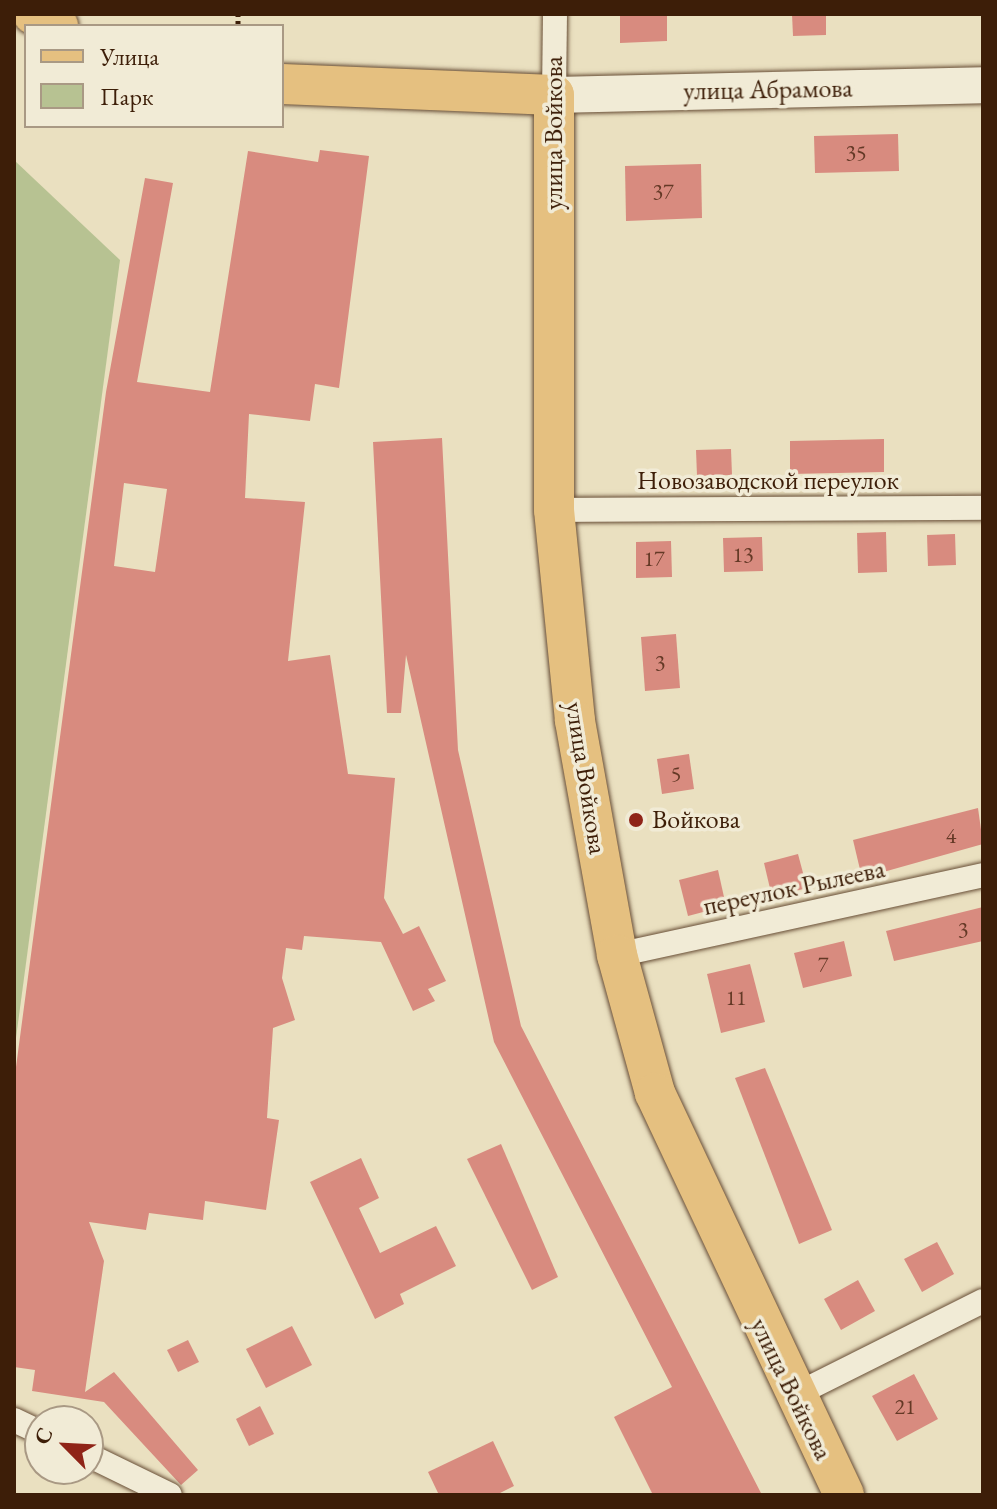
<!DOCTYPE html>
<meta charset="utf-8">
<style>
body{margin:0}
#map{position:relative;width:997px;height:1509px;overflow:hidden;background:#eae0c0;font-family:"EB Garamond",serif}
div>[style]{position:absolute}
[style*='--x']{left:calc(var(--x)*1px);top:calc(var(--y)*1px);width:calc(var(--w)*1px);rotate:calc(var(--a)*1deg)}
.green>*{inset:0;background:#b7c292}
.building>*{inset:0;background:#d88b7f}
.path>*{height:5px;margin-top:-2.5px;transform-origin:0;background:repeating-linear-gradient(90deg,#3d1e08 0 6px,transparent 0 10px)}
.roads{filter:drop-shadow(0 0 2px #684e36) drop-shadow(0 0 2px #684e36)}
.street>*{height:24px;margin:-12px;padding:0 12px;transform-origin:12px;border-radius:12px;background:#f1ebd6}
.secondary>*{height:36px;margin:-18px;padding:0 18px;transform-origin:18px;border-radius:18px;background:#f1ebd6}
.primary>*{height:40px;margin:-20px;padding:0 20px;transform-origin:20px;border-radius:20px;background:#e5c080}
.dots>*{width:22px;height:22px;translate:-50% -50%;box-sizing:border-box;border:4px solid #f1ebd6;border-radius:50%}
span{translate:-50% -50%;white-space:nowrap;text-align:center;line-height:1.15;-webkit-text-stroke:7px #f1ebd6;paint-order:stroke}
.number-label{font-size:22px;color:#643926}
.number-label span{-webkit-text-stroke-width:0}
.street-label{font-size:26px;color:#3d1e08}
.poi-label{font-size:26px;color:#3d1e08}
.left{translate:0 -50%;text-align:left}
.frame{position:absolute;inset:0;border:16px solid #3d1e08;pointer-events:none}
.legend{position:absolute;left:24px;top:24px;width:260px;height:104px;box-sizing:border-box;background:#f1ebd6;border:2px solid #a99984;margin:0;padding:10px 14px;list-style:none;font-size:24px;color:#3d1e08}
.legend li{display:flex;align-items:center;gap:16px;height:40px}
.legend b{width:40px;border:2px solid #a99984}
.north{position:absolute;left:24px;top:1405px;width:80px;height:80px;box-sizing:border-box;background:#f1ebd6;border:2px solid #a99984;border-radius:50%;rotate:294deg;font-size:22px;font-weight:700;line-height:32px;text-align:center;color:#3d1e08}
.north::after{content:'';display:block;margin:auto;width:28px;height:36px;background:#8f2418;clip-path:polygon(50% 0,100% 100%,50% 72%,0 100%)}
</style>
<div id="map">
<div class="green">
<div style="clip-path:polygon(14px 160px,120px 260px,14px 1053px)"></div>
</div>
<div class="building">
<div style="clip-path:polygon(620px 14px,667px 14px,667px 41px,620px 43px)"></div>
<div style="clip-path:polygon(792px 14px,826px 14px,826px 35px,793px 36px)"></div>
<div style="clip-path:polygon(898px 134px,899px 171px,815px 173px,814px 136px)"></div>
<div style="clip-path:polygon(evenodd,320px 150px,369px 156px,339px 388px,315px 384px,310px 421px,249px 414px,245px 498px,305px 502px,288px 661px,330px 655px,348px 774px,395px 778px,384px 898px,403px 934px,419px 926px,446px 981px,428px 989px,435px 1001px,413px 1011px,381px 942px,304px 936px,302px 950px,286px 948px,282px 978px,295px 1020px,273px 1028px,267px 1118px,279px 1120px,266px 1210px,205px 1201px,203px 1220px,149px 1213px,146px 1230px,89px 1222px,104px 1261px,85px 1392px,114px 1372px,198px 1470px,181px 1485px,104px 1402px,32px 1391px,35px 1370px,14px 1367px,14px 1082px,106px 392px,145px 178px,173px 183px,137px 382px,210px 392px,248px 151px,318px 162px,320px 150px,124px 483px,167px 489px,155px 572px,114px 566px,124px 483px)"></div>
<div style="clip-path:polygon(701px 164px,702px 218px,626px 221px,625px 166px)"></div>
<div style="clip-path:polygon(442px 438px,458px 750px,521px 1026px,762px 1495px,653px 1495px,614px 1417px,672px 1387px,494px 1042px,406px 655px,401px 713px,387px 713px,373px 442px)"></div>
<div style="clip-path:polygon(884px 439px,884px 472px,790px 474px,790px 441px)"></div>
<div style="clip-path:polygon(731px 449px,732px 475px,697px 476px,696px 450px)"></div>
<div style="clip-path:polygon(886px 532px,887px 572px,858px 573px,857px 533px)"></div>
<div style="clip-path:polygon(955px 534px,956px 565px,928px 566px,927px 535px)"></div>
<div style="clip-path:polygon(762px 537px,763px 571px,724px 572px,723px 538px)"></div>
<div style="clip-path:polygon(671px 541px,672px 577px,636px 578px,636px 542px)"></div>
<div style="clip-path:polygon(676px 634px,680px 688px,645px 691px,641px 637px)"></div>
<div style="clip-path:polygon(689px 754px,694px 789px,662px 794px,657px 759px)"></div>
<div style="clip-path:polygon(978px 808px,983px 844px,862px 878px,853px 840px)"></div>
<div style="clip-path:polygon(798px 854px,807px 888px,772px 897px,764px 863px)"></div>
<div style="clip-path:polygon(718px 870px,726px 906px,688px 916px,679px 880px)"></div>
<div style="clip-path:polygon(983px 907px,983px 941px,894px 961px,886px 931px)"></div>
<div style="clip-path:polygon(844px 941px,852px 976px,803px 988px,794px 953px)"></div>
<div style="clip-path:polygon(750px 964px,765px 1022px,721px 1033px,707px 974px)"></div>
<div style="clip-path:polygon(765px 1068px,832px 1230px,799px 1244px,735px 1078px)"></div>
<div style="clip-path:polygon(501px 1144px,558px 1277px,532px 1290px,467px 1159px)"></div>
<div style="clip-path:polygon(361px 1158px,379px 1198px,359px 1208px,380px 1253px,436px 1226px,456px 1266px,400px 1294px,404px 1304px,375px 1319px,310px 1182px)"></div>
<div style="clip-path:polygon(937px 1242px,954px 1274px,922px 1292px,904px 1259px)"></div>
<div style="clip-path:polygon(858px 1280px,875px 1311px,841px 1330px,824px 1299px)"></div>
<div style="clip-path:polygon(292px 1326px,312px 1365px,266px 1388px,246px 1349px)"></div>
<div style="clip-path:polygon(188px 1340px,199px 1362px,178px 1372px,167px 1350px)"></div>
<div style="clip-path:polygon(914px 1374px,938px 1419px,897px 1441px,872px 1396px)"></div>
<div style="clip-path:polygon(260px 1406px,274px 1434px,249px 1446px,236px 1419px)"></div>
<div style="clip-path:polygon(493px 1441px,514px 1486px,496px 1495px,439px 1495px,428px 1472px)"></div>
</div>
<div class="path">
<div style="--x:238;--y:26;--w:12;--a:-90"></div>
</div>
<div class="roads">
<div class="street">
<div style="--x:554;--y:95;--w:81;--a:-89.3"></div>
<div style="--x:554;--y:510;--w:429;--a:-0.3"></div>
<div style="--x:617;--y:955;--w:375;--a:-12.3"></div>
<div style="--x:793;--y:1396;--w:212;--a:-26.6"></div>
<div style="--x:14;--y:1420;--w:29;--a:25"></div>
<div style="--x:88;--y:1455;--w:91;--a:26"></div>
</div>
<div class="secondary">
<div style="--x:554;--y:95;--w:429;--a:-1.3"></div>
</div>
<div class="primary">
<div style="--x:33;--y:14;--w:28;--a:26"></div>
<div style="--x:282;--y:84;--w:272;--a:2.3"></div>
<div style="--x:554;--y:95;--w:415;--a:90"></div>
<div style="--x:554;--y:510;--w:212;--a:84.3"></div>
<div style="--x:575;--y:721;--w:238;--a:79.8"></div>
<div style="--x:617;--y:955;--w:143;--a:74.6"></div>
<div style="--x:655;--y:1093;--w:444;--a:64.8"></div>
</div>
</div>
<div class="dots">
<div style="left:636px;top:820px;background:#8f2418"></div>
</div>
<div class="number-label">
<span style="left:856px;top:153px">35</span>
<span style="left:663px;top:192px">37</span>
<span style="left:743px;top:555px">13</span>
<span style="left:654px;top:559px">17</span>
<span style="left:660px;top:663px">3</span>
<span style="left:676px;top:774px">5</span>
<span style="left:951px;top:836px">4</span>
<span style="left:963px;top:930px">3</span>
<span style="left:823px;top:965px">7</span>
<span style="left:736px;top:998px">11</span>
<span style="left:905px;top:1407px">21</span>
</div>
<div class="street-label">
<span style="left:768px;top:90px;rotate:-1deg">улица Абрамова</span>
<span style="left:554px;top:133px;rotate:-90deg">улица Войкова</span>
<span style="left:768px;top:481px">Новозаводской переулок</span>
<span style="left:586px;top:778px;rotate:81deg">улица Войкова</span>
<span style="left:794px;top:888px;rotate:-12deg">переулок Рылеева</span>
<span style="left:791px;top:1389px;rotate:64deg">улица Войкова</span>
</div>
<div class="poi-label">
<span class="left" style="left:652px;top:820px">Войкова</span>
</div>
<div class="frame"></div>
<ul class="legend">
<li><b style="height:10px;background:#e5c080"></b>Улица</li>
<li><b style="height:22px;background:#b7c292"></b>Парк</li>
</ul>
<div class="north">С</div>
</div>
